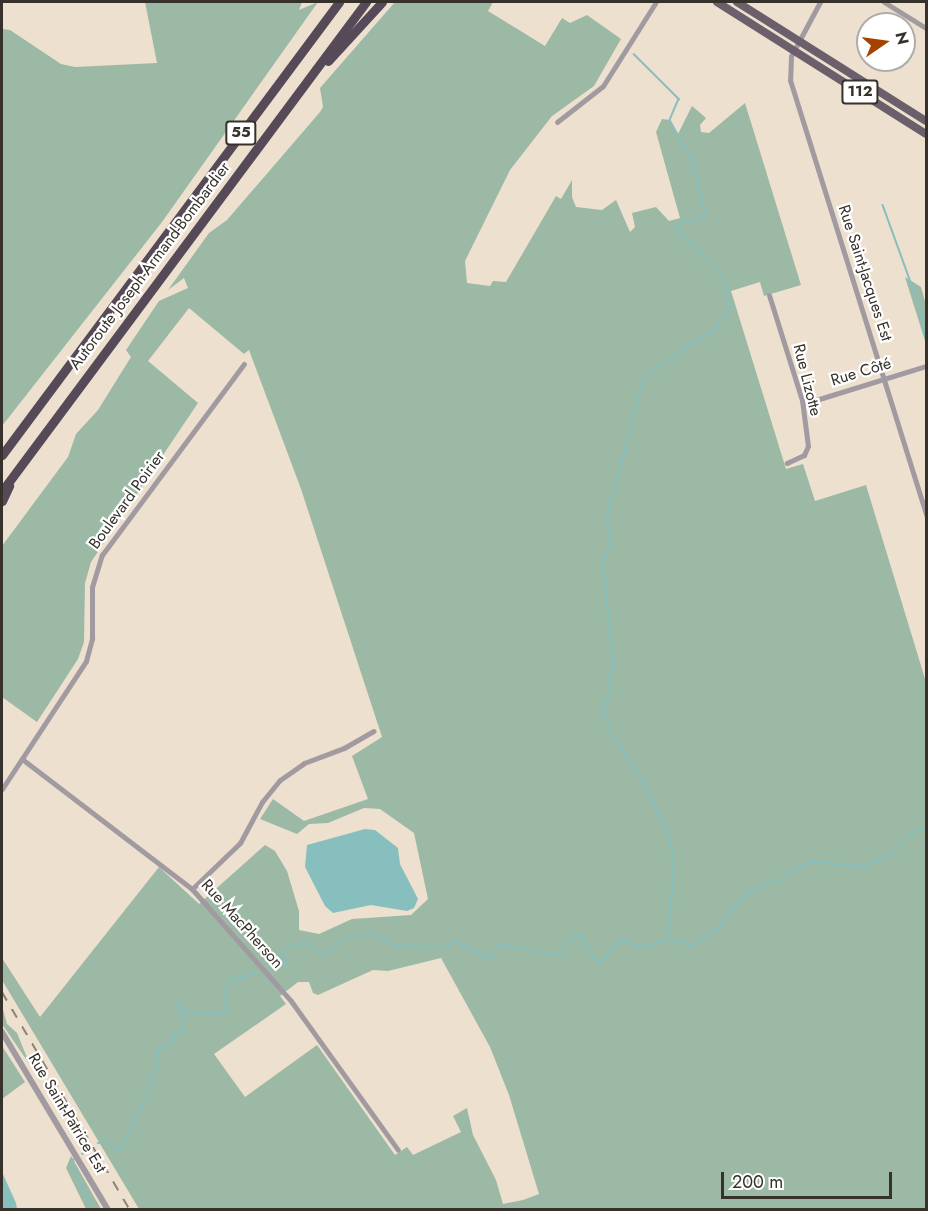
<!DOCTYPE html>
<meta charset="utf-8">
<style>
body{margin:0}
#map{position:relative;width:928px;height:1211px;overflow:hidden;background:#ede0ce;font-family:Jost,sans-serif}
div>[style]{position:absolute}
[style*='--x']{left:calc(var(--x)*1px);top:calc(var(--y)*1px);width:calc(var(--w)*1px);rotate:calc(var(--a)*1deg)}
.green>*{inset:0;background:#9bb9a5}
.water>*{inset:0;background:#87bfbf}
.stream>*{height:1.5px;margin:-0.75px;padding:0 0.75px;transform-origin:0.75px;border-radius:0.75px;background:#87bfbf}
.minor>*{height:5px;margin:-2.5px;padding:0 2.5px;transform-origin:2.5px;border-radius:2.5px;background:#a19aa1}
.tertiary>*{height:6px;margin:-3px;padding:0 3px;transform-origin:3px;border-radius:3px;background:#a19aa1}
.primary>*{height:8px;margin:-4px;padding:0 4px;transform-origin:4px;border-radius:4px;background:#6a5f6b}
.motorway>*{height:9px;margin:-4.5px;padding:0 4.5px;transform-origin:4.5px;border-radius:4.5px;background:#574a58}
.rail>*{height:1.5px;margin-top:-0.75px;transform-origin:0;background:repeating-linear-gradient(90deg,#8c8377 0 10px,transparent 0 20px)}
span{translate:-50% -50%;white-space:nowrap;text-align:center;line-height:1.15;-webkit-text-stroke:4.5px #fff;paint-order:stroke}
.shield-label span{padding:2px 4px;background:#fff;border:2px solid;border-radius:4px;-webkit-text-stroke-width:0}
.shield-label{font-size:15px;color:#36312a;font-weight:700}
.street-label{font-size:16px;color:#36312a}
.frame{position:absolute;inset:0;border:3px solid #36312a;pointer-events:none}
.north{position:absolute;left:856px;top:12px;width:60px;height:60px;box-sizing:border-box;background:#fff;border:2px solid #afadaa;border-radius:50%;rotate:77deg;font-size:16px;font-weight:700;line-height:24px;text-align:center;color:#36312a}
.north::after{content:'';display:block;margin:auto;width:21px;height:27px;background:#a44300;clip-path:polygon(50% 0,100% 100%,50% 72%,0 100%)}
.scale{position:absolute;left:721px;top:1172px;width:171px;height:27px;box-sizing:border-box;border:3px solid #36312a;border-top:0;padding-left:8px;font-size:18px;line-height:21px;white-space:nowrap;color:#36312a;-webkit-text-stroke:4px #fff;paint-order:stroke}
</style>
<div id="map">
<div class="green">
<div style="clip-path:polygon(145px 2px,302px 2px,299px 10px,318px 2px,162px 222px,2px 426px,2px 29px,10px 30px,61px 64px,75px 67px,157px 63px)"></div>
<div style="clip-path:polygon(evenodd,395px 2px,493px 2px,488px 11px,545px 46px,562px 18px,570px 23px,587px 15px,621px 39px,594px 86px,552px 116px,510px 170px,465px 261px,467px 283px,490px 286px,493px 281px,506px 282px,556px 196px,561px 199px,572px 180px,572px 197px,576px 207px,602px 210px,616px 200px,630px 232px,635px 227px,632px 213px,656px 207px,669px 221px,680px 218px,656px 132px,662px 119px,670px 120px,678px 134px,692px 106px,706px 118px,700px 125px,701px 132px,709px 133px,745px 103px,801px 285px,764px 296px,760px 282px,731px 291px,786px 469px,803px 464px,815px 501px,866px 485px,926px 682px,926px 1209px,139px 1209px,2px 980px,2px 958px,40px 1017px,159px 867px,199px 904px,265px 845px,275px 851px,287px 871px,299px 911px,299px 930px,319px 934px,352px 919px,411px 915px,428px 899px,414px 833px,380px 809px,364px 808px,328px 823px,309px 824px,297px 834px,260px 819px,273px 799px,304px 821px,368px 799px,352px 756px,382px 737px,301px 489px,249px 350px,244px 354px,189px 308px,148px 361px,198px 403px,91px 562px,85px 583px,84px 642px,78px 659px,37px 722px,2px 697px,2px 546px,68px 457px,76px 434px,98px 410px,131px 357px,126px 350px,159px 301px,188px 288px,184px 278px,168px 290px,209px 233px,227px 220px,320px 112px,323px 107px,320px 88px,395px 2px,441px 958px,490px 1047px,509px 1095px,539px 1194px,523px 1200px,503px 1204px,496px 1180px,473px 1135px,467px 1108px,453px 1116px,461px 1132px,413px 1155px,407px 1147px,395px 1155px,317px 1045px,245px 1097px,214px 1054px,286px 1004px,280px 996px,298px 982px,309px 982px,313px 993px,318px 995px,373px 970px,388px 971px,441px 958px)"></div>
<div style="clip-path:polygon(905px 277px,921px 287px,926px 305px,926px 344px)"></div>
<div style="clip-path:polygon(2px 1006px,7px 1024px,17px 1033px,30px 1065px,2px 1024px)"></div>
<div style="clip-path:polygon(2px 1046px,25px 1082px,2px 1099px)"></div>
<div style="clip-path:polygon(71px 1156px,101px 1209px,86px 1209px,66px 1168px)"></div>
</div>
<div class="water">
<div style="clip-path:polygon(365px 829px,375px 830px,398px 848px,400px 864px,418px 899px,414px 908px,407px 911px,371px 905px,333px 913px,325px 906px,305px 867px,307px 845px)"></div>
<div style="clip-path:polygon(2px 1172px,16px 1203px,17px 1209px,2px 1209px)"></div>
</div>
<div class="stream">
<div style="--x:634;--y:54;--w:64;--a:45"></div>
<div style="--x:679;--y:99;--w:23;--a:113"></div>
<div style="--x:670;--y:120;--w:50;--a:61.4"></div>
<div style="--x:694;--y:164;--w:54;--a:77.2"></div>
<div style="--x:706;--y:217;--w:33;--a:164"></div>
<div style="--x:674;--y:226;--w:72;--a:46.1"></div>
<div style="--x:724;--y:278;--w:30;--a:75"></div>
<div style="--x:732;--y:307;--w:32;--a:129"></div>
<div style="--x:712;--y:332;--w:80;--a:146.7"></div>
<div style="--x:645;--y:376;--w:146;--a:105.1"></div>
<div style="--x:607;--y:517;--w:23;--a:80"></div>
<div style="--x:611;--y:540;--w:26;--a:108"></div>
<div style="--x:603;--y:565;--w:100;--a:83.7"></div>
<div style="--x:614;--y:664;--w:17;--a:107"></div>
<div style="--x:609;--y:680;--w:12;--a:76"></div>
<div style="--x:612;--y:692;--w:19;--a:118"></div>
<div style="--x:603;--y:709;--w:28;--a:69"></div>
<div style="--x:613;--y:735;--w:67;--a:57.3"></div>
<div style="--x:649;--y:791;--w:56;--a:67.1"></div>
<div style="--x:671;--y:843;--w:25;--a:83"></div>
<div style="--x:674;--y:868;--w:72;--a:94"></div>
<div style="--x:883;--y:205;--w:109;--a:70.1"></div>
<div style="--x:920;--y:307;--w:32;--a:79"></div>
<div style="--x:444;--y:948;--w:13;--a:-27"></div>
<div style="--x:456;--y:942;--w:38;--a:25"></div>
<div style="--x:491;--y:958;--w:16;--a:-60"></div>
<div style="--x:499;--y:944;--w:51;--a:11.3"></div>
<div style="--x:549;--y:954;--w:15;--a:-8"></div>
<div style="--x:564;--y:952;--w:8;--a:-90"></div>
<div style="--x:564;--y:944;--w:20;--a:-30"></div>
<div style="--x:581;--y:934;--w:27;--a:62"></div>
<div style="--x:594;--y:958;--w:8;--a:30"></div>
<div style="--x:601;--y:962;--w:28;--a:-48"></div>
<div style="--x:620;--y:941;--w:23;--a:15"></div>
<div style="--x:642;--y:947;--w:28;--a:-15"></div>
<div style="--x:669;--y:940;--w:24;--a:12"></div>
<div style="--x:692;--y:945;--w:33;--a:-33"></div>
<div style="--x:720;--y:927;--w:34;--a:-54"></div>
<div style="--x:740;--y:899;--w:34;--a:-28"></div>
<div style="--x:770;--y:883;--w:8;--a:-7"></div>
<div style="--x:778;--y:882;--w:29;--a:-35"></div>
<div style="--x:802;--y:865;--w:11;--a:-15"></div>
<div style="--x:813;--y:862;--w:49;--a:4.7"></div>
<div style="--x:862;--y:866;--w:30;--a:-20"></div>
<div style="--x:890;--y:856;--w:32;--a:-46"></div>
<div style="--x:912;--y:833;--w:15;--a:-23"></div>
<div style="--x:276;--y:968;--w:13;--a:-18"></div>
<div style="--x:288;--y:964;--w:11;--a:-128"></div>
<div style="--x:281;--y:955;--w:7;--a:-63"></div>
<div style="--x:284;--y:949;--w:22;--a:-18"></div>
<div style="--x:305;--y:942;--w:23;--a:34"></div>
<div style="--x:324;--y:955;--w:34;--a:-38"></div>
<div style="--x:351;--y:934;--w:23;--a:0"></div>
<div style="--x:374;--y:934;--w:21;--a:31"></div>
<div style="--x:392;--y:945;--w:48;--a:3.6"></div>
<div style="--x:98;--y:1143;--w:9;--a:-21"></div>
<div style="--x:106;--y:1140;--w:14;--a:39"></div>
<div style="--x:117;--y:1149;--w:6;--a:-18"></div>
<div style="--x:123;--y:1147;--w:73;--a:-65.9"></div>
<div style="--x:153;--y:1080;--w:34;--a:-78"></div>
<div style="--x:160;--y:1047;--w:13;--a:-18"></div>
<div style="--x:172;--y:1043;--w:9;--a:-69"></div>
<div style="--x:175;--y:1035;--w:9;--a:-21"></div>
<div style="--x:183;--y:1032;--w:11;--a:-85"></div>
<div style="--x:184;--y:1021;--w:17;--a:-111"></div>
<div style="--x:178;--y:1005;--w:14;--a:36"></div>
<div style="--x:189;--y:1013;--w:31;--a:2"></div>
<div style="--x:220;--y:1014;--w:10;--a:-45"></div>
<div style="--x:227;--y:1007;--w:15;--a:-101"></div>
<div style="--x:224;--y:992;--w:17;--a:-57"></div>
<div style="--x:233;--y:978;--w:24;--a:-9"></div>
<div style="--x:82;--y:1154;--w:6;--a:-45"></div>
<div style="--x:74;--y:1159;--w:8;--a:97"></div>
<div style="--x:73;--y:1167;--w:47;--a:65.1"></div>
</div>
<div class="minor">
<div style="--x:820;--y:2;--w:61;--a:118.2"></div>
<div style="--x:791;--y:56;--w:24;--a:92"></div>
<div style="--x:790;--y:80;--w:456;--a:72.6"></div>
<div style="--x:884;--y:2;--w:49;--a:31.8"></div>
<div style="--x:557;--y:122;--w:58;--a:-38"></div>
<div style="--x:603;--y:86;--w:99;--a:-57.8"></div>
<div style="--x:769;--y:295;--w:110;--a:72.6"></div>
<div style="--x:802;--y:400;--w:46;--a:82.6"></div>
<div style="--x:808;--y:446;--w:10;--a:114"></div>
<div style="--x:804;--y:455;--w:19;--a:155"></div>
<div style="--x:803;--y:404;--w:129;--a:-17.2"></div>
<div style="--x:22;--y:759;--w:214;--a:37.4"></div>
<div style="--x:192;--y:889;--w:149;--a:48.5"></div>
<div style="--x:291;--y:1001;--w:183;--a:54.3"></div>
<div style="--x:2;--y:789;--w:153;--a:-56.7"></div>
<div style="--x:86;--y:661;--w:24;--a:-75"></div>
<div style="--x:92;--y:638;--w:51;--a:-90"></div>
<div style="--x:92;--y:587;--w:34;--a:-73"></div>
<div style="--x:102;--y:555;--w:238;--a:-53.4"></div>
<div style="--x:192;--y:889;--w:66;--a:-43.8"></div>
<div style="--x:240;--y:843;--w:47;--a:-61.8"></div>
<div style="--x:262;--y:802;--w:28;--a:-51"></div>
<div style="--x:280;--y:780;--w:29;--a:-35"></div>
<div style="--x:304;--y:763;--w:43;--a:-20.6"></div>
<div style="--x:344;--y:748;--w:34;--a:-30"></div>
</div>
<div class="tertiary">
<div style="--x:2;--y:1032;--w:207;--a:59.2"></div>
</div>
<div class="primary">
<div style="--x:717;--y:2;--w:247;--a:32.3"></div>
<div style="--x:737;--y:2;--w:223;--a:32.2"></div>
</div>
<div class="motorway">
<div style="--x:328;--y:61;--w:80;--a:-47.5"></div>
<div style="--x:2;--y:455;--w:565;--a:-53.35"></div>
<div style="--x:2;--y:491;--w:610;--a:-53.34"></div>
<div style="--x:2;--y:501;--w:17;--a:-65"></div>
</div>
<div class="rail">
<div style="--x:2;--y:992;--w:253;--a:59.6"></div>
</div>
<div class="shield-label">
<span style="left:860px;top:92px">112</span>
<span style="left:241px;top:133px">55</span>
</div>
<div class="street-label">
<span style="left:150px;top:266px;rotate:-53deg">Autoroute Joseph-Armand-Bombardier</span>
<span style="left:865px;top:273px;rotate:72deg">Rue Saint-Jacques Est</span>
<span style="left:861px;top:372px;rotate:-17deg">Rue Côté</span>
<span style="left:807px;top:380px;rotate:76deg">Rue Lizotte</span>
<span style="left:127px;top:500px;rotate:-54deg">Boulevard Poirier</span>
<span style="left:242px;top:924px;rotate:48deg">Rue MacPherson</span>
<span style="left:67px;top:1113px;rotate:59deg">Rue Saint-Patrice Est</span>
</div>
<div class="frame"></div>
<div class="north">N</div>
<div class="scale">200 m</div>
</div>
